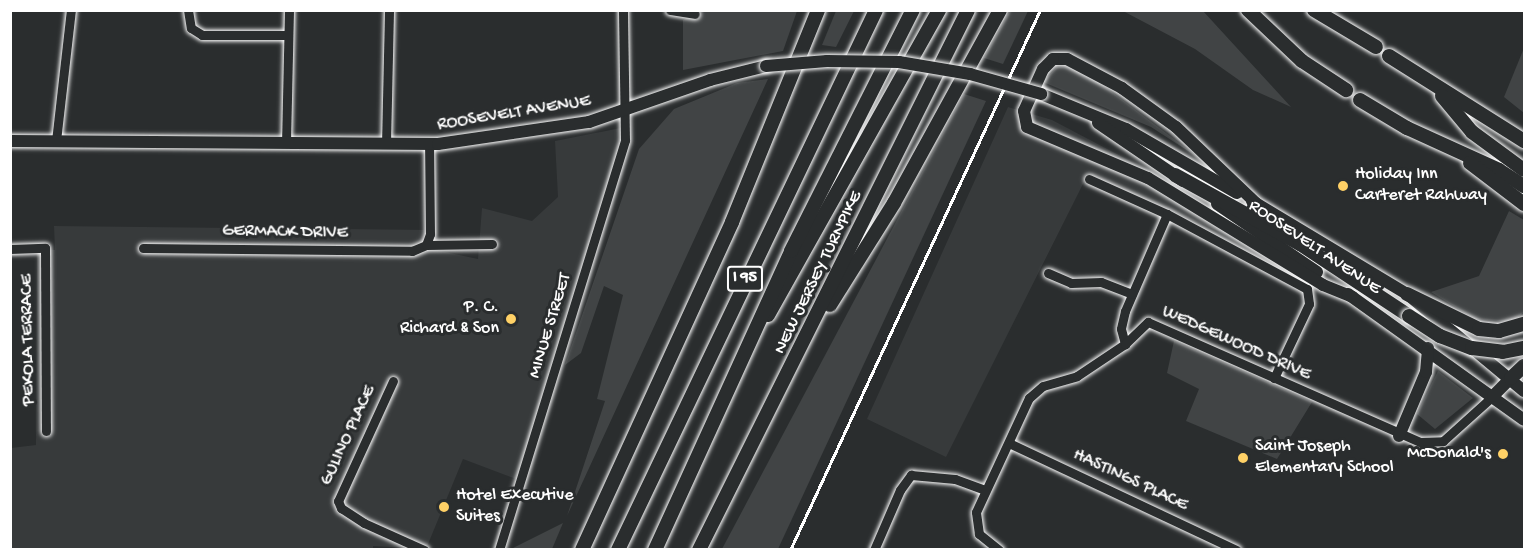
<!DOCTYPE html>
<style>
body{margin:0}
#map{position:relative;width:1535px;height:560px;overflow:hidden;background:#2a2d2e;font-family:"Gochi Hand",sans-serif}
div>[style]{position:absolute}
[style*='--x']{left:calc(var(--x)*1px);top:calc(var(--y)*1px);width:calc(var(--w)*1px);rotate:calc(var(--a)*1deg)}
.built>*{inset:0;background:#373a3b}
.green>*{inset:0;background:#414445}
.roads{filter:drop-shadow(0 0 2px #fff) drop-shadow(0 0 2px #fff)}
.minor>*{height:9px;margin:-4.5px;padding:0 4.5px;transform-origin:4.5px;border-radius:4.5px;background:#2a2d2e}
.major>*{height:12px;margin:-6px;padding:0 6px;transform-origin:6px;border-radius:6px;background:#2a2d2e}
.highway>*{height:14px;margin:-7px;padding:0 7px;transform-origin:7px;border-radius:7px;background:#2a2d2e}
.rail>*{height:3px;margin:-1.5px;padding:0 1.5px;transform-origin:1.5px;border-radius:1.5px;background:#fff}
.bridges{filter:drop-shadow(0 0 2px #fff) drop-shadow(0 0 2px #fff)}
.major-bridge>*{height:12px;margin:-6px;padding:0 6px;transform-origin:6px;border-radius:6px;background:#2a2d2e}
.highway-bridge>*{height:14px;margin:-7px;padding:0 7px;transform-origin:7px;border-radius:7px;background:#2a2d2e}
.dots>*{width:16px;height:16px;translate:-50% -50%;box-sizing:border-box;border:3px solid #2a2d2e;border-radius:50%}
span{translate:-50% -50%;white-space:nowrap;text-align:center;line-height:1.15;-webkit-text-stroke:6px #2a2d2e;paint-order:stroke}
.shield-label span{padding:2px 4px;background:#2a2d2e;border:2px solid;border-radius:4px;-webkit-text-stroke-width:0}
.shield-label{font-size:16px;color:#fff;font-weight:700}
.street-label{font-size:18px;color:#fff}
.poi-label{font-size:18px;color:#fff}
.left{translate:0 -50%;text-align:left}
.right{translate:-100% -50%;text-align:right}
.frame{position:absolute;inset:0;border:12px solid #fff;pointer-events:none}
</style>
<div id="map">
<div class="built">
<div style="clip-path:polygon(1008px 107px,1052px 120px,1130px 161px,1246px 239px,1243px 242px,1088px 174px,946px 457px,867px 419px)"></div>
<div style="clip-path:polygon(631px 126px,519px 480px,463px 459px,426px 549px,373px 546px,373px 549px,11px 550px,11px 448px,36px 445px,37px 250px,55px 250px,54px 226px,431px 230px,431px 249px,478px 259px,482px 208px,532px 221px,558px 197px,555px 141px)"></div>
</div>
<div class="green">
<div style="clip-path:polygon(698px 11px,797px 11px,783px 51px,683px 70px,683px 20px)"></div>
<div style="clip-path:polygon(836px 11px,854px 11px,836px 47px,822px 45px)"></div>
<div style="clip-path:polygon(1010px 11px,1028px 11px,1003px 64px,984px 58px)"></div>
<div style="clip-path:polygon(1123px 11px,1203px 11px,1291px 107px,1253px 90px,1195px 49px)"></div>
<div style="clip-path:polygon(1524px 48px,1524px 113px,1504px 97px)"></div>
<div style="clip-path:polygon(1068px 66px,1084px 71px,1199px 158px,1151px 127px,1043px 82px,1057px 67px)"></div>
<div style="clip-path:polygon(768px 79px,693px 242px,567px 516px,605px 401px,597px 399px,623px 295px,604px 286px,581px 353px,565px 365px,639px 149px,674px 109px,737px 83px)"></div>
<div style="clip-path:polygon(964px 94px,986px 101px,778px 549px,722px 549px)"></div>
<div style="clip-path:polygon(1509px 211px,1524px 220px,1524px 312px,1512px 322px,1475px 319px,1431px 292px,1479px 276px)"></div>
<div style="clip-path:polygon(1174px 341px,1312px 402px,1277px 459px,1186px 421px,1199px 389px,1167px 373px)"></div>
<div style="clip-path:polygon(1438px 371px,1473px 398px,1435px 429px,1417px 414px)"></div>
<div style="clip-path:polygon(563px 523px,552px 549px,511px 549px)"></div>
</div>
<div class="roads">
<div class="minor">
<div style="--x:188;--y:10;--w:18;--a:81"></div>
<div style="--x:191;--y:28;--w:13;--a:32"></div>
<div style="--x:202;--y:35;--w:86;--a:0"></div>
<div style="--x:670;--y:10;--w:25;--a:9"></div>
<div style="--x:56;--y:141;--w:132;--a:-83.5"></div>
<div style="--x:286;--y:143;--w:133;--a:-88.7"></div>
<div style="--x:386;--y:144;--w:134;--a:-88.7"></div>
<div style="--x:1089;--y:179;--w:85;--a:24.2"></div>
<div style="--x:1167;--y:214;--w:106;--a:113.4"></div>
<div style="--x:1125;--y:311;--w:18;--a:103"></div>
<div style="--x:1121;--y:329;--w:16;--a:75"></div>
<div style="--x:1167;--y:214;--w:159;--a:28.2"></div>
<div style="--x:1307;--y:289;--w:15;--a:82"></div>
<div style="--x:1309;--y:304;--w:82;--a:115.3"></div>
<div style="--x:426;--y:245;--w:12;--a:-70"></div>
<div style="--x:430;--y:234;--w:90;--a:-90.6"></div>
<div style="--x:143;--y:248;--w:269;--a:0.6"></div>
<div style="--x:412;--y:251;--w:15;--a:-23"></div>
<div style="--x:426;--y:245;--w:66;--a:-0.9"></div>
<div style="--x:10;--y:249;--w:35;--a:-2"></div>
<div style="--x:45;--y:248;--w:183;--a:89.7"></div>
<div style="--x:1048;--y:273;--w:25;--a:23"></div>
<div style="--x:1071;--y:283;--w:30;--a:-2"></div>
<div style="--x:1101;--y:282;--w:33;--a:21"></div>
<div style="--x:393;--y:381;--w:132;--a:114.6"></div>
<div style="--x:338;--y:501;--w:8;--a:67"></div>
<div style="--x:341;--y:508;--w:27;--a:33"></div>
<div style="--x:364;--y:523;--w:66;--a:24.2"></div>
<div style="--x:1009;--y:443;--w:251;--a:25.2"></div>
<div style="--x:499;--y:550;--w:429;--a:-72.9"></div>
<div style="--x:625;--y:140;--w:130;--a:-90.9"></div>
<div style="--x:874;--y:550;--w:65;--a:-66.6"></div>
<div style="--x:900;--y:490;--w:19;--a:-54"></div>
<div style="--x:911;--y:475;--w:44;--a:5.2"></div>
<div style="--x:955;--y:479;--w:32;--a:20"></div>
<div style="--x:999;--y:550;--w:26;--a:-141"></div>
<div style="--x:979;--y:534;--w:22;--a:-98"></div>
<div style="--x:976;--y:512;--w:126;--a:-65.1"></div>
<div style="--x:1029;--y:398;--w:18;--a:-41"></div>
<div style="--x:1043;--y:386;--w:35;--a:-16"></div>
<div style="--x:1077;--y:376;--w:58;--a:-33.7"></div>
<div style="--x:1125;--y:344;--w:32;--a:-44"></div>
<div style="--x:1148;--y:322;--w:297;--a:23.8"></div>
<div style="--x:1420;--y:442;--w:23;--a:-2"></div>
<div style="--x:1443;--y:441;--w:67;--a:-42"></div>
</div>
<div class="major">
<div style="--x:1041;--y:94;--w:92;--a:22.4"></div>
<div style="--x:1126;--y:129;--w:128;--a:30"></div>
<div style="--x:1098;--y:123;--w:103;--a:34.3"></div>
<div style="--x:10;--y:141;--w:428;--a:0.4"></div>
<div style="--x:438;--y:144;--w:153;--a:-8.3"></div>
<div style="--x:589;--y:122;--w:128;--a:-19.1"></div>
<div style="--x:710;--y:80;--w:58;--a:-14"></div>
<div style="--x:1252;--y:201;--w:181;--a:31"></div>
<div style="--x:1407;--y:294;--w:152;--a:39.7"></div>
<div style="--x:1217;--y:204;--w:121;--a:34.2"></div>
<div style="--x:1258;--y:205;--w:113;--a:-136.4"></div>
<div style="--x:1176;--y:127;--w:67;--a:-144.2"></div>
<div style="--x:1122;--y:88;--w:62;--a:-152.2"></div>
<div style="--x:1067;--y:59;--w:14;--a:180"></div>
<div style="--x:1053;--y:59;--w:14;--a:135"></div>
<div style="--x:1043;--y:69;--w:46;--a:114.3"></div>
<div style="--x:1024;--y:111;--w:16;--a:79"></div>
<div style="--x:1027;--y:127;--w:131;--a:22.9"></div>
<div style="--x:1148;--y:178;--w:205;--a:31.4"></div>
<div style="--x:1323;--y:285;--w:32;--a:22"></div>
<div style="--x:1348;--y:294;--w:216;--a:35.6"></div>
<div style="--x:1493;--y:396;--w:25;--a:-45"></div>
<div style="--x:1399;--y:436;--w:69;--a:-67.1"></div>
<div style="--x:1426;--y:372;--w:24;--a:-85"></div>
</div>
<div class="highway">
<div style="--x:1248;--y:10;--w:74;--a:43.4"></div>
<div style="--x:1302;--y:61;--w:53;--a:33.4"></div>
<div style="--x:1314;--y:10;--w:72;--a:30.8"></div>
<div style="--x:1389;--y:56;--w:160;--a:32.2"></div>
<div style="--x:1442;--y:96;--w:47;--a:50.2"></div>
<div style="--x:1472;--y:132;--w:64;--a:36.2"></div>
<div style="--x:1360;--y:100;--w:55;--a:30.8"></div>
<div style="--x:1407;--y:128;--w:101;--a:24.5"></div>
<div style="--x:1499;--y:170;--w:30;--a:33"></div>
<div style="--x:1470;--y:163;--w:68;--a:37.2"></div>
<div style="--x:1175;--y:175;--w:143;--a:28.9"></div>
<div style="--x:1300;--y:244;--w:131;--a:33.4"></div>
<div style="--x:1407;--y:294;--w:80;--a:25.9"></div>
<div style="--x:1479;--y:329;--w:20;--a:6"></div>
<div style="--x:1499;--y:331;--w:26;--a:-16"></div>
<div style="--x:830;--y:305;--w:120;--a:-57.9"></div>
<div style="--x:894;--y:203;--w:220;--a:-61.2"></div>
<div style="--x:768;--y:315;--w:350;--a:-60.7"></div>
<div style="--x:1511;--y:378;--w:18;--a:-43"></div>
<div style="--x:582;--y:550;--w:361;--a:-65.4"></div>
<div style="--x:732;--y:222;--w:229;--a:-67.9"></div>
<div style="--x:618;--y:550;--w:598;--a:-64.46"></div>
<div style="--x:655;--y:550;--w:328;--a:-65.5"></div>
<div style="--x:791;--y:251;--w:270;--a:-63.2"></div>
<div style="--x:699;--y:550;--w:603;--a:-63.52"></div>
</div>
</div>
<div class="rail">
<div style="--x:790;--y:550;--w:595;--a:-65.16"></div>
</div>
<div class="bridges">
<div class="major-bridge">
<div style="--x:766;--y:66;--w:61;--a:-4.7"></div>
<div style="--x:827;--y:61;--w:72;--a:0.8"></div>
<div style="--x:899;--y:62;--w:72;--a:9.6"></div>
<div style="--x:970;--y:74;--w:74;--a:15.7"></div>
</div>
<div class="highway-bridge">
<div style="--x:1409;--y:316;--w:37;--a:33"></div>
<div style="--x:1440;--y:336;--w:34;--a:21"></div>
<div style="--x:1472;--y:348;--w:31;--a:7"></div>
<div style="--x:1503;--y:352;--w:21;--a:-11"></div>
</div>
</div>
<div class="dots">
<div style="left:1343px;top:186px;background:#ffd166"></div>
<div style="left:511px;top:319px;background:#ffd166"></div>
<div style="left:1503px;top:454px;background:#ffd166"></div>
<div style="left:1243px;top:458px;background:#ffd166"></div>
<div style="left:444px;top:507px;background:#ffd166"></div>
</div>
<div class="shield-label">
<span style="left:745px;top:279px">I 95</span>
</div>
<div class="street-label">
<span style="left:514px;top:114px;rotate:-9deg">ROOSEVELT AVENUE</span>
<span style="left:285px;top:233px;rotate:1deg">GERMACK DRIVE</span>
<span style="left:1314px;top:248px;rotate:34deg">ROOSEVELT AVENUE</span>
<span style="left:819px;top:273px;rotate:-64deg">NEW JERSEY TURNPIKE</span>
<span style="left:551px;top:326px;rotate:-73deg">MINUE STREET</span>
<span style="left:29px;top:340px;rotate:-91deg">PEKOLA TERRACE</span>
<span style="left:1236px;top:344px;rotate:24deg">WEDGEWOOD DRIVE</span>
<span style="left:349px;top:436px;rotate:-65deg">GULINO PLACE</span>
<span style="left:1130px;top:481px;rotate:25deg">HASTINGS PLACE</span>
</div>
<div class="poi-label">
<span class="left" style="left:1355px;top:186px">Holiday Inn<br>Carteret Rahway</span>
<span class="right" style="left:499px;top:319px">P. C.<br>Richard &amp; Son</span>
<span class="left" style="left:1255px;top:458px">Saint Joseph<br>Elementary School</span>
<span class="right" style="left:1491px;top:454px">McDonald's</span>
<span class="left" style="left:456px;top:507px">Hotel Executive<br>Suites</span>
</div>
<div class="frame"></div>
</div>
